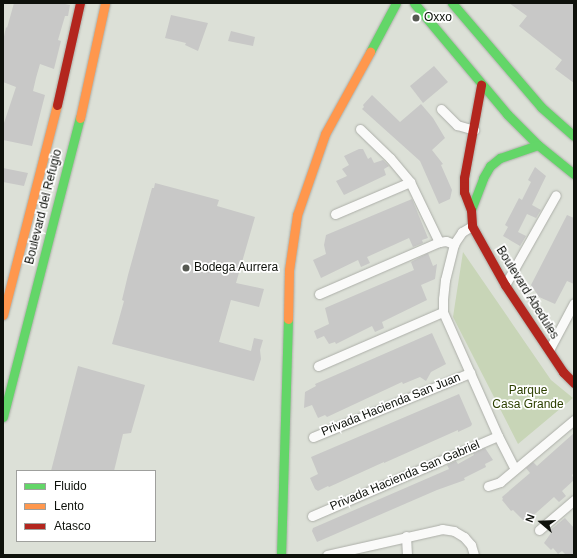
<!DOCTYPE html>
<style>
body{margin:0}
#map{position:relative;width:577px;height:558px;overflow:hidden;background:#dce0d7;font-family:Arial,sans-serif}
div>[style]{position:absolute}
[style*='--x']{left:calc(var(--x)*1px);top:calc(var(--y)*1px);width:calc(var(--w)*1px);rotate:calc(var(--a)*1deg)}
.green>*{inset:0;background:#c8d5b7}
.building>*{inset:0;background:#c8c8c7}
.roads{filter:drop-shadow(0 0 1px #acaea8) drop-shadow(0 0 1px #acaea8)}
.street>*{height:9px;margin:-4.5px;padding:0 4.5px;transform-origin:4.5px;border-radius:4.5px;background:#fafaf9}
.fast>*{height:9px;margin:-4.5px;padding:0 4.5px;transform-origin:4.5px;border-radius:4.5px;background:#63d668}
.slow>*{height:9px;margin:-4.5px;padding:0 4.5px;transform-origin:4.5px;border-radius:4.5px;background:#ff974d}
.jam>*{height:9px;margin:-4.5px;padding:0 4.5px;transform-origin:4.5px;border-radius:4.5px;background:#b3261e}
.dots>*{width:11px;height:11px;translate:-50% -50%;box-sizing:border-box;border:2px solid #fff;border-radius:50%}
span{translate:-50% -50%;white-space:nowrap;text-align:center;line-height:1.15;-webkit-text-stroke:3.5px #fff;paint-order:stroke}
.poi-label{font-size:12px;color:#0e110b}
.left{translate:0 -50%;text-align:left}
.street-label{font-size:12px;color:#0e110b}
.park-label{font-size:12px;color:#2d4001}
.frame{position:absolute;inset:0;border:4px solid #0e110b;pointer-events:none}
.legend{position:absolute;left:16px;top:470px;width:140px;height:72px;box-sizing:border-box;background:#fff;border:1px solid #9fa09d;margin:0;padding:5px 7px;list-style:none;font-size:12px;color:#0e110b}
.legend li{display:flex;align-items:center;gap:8px;height:20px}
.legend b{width:20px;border:1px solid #9fa09d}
.north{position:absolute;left:521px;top:502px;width:40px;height:40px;-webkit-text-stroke:3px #fff;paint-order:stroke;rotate:289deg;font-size:11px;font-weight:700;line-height:16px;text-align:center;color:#0e110b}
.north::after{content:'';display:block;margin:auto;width:14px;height:18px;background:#0e110b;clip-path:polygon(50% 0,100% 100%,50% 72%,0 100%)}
</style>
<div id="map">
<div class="green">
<div style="clip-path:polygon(463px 252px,551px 380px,573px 398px,518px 444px,453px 317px)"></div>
</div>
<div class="building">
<div style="clip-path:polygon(14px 3px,60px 3px,70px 5px,68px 16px,65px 16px,58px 40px,61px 41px,54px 69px,40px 64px,36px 78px,33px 91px,45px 95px,32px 146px,3px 140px,3px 126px,16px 87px,3px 82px,3px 41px,6px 27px,7px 28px)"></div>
<div style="clip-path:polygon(509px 3px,574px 3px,574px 83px,555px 69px,562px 60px,519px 26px,527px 16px)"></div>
<div style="clip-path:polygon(171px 15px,208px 23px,198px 51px,185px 45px,186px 43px,165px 38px)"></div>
<div style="clip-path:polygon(231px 31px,255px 37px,253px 46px,228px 41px)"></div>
<div style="clip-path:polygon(434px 66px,448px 82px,423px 103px,410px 86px)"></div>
<div style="clip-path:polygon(372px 95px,400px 122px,421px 104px,433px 118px,445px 138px,432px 150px,443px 164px,441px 165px,452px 190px,450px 199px,439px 204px,420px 161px,362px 109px,364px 107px,363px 105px)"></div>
<div style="clip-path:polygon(359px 149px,363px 149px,368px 159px,371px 157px,374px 163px,383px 160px,389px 166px,384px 169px,386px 175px,344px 195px,336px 181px,347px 176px,342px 169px,349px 165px,344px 156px)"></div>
<div style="clip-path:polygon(535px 167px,546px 176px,532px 205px,541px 210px,536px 218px,527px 214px,518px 232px,526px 236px,520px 246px,503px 236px,508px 227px,505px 225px,519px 198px,522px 200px,531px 182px,528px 180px)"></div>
<div style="clip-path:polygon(3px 168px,28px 173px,24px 186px,3px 182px)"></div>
<div style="clip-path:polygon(155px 183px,219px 200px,217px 206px,255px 217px,236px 283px,264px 289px,259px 307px,231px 300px,219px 342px,251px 351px,254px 338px,263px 340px,260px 350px,261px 359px,254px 381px,112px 344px,124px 301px,122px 300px,128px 275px,152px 188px,154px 188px)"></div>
<div style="clip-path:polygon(412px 199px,428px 238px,422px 240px,423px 243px,413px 247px,409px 238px,367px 257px,370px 263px,361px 267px,358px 260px,321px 278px,313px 260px,326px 254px,324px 245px,326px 235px)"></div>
<div style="clip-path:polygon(567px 215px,574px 218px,574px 284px,567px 281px,555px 304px,539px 297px,531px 285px)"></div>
<div style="clip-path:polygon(428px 253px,433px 266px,437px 264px,435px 279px,421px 285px,427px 300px,382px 322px,384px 328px,375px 332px,372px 326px,336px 344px,335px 342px,329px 344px,324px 336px,317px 339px,314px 331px,329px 324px,325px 308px,414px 270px,411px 262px)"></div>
<div style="clip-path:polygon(432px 333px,446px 364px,431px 372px,426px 381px,420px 377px,403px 384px,402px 382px,327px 417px,325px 415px,318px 418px,312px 405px,304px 408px,305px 392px,316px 386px,315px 384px)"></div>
<div style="clip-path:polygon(78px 366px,145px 385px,131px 433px,123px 434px,114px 471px,51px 471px)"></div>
<div style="clip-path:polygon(459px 394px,472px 424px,471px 426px,458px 432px,458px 430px,384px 463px,384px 462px,329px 487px,328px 486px,318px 491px,315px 489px,310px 478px,318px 474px,311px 457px)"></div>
<div style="clip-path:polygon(574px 433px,574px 473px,572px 475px,574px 480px,562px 491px,566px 496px,559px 502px,554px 497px,527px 521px,523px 520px,513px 510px,511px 511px,502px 500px,503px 499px,502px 497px,530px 473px,526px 468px,533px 462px,537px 466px)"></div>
<div style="clip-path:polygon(485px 448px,493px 460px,485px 464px,486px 467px,464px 478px,465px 480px,437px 490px,317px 542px,312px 531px,313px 528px,449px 469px,447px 465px,456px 461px,458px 464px,474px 455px,473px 453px)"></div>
<div style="clip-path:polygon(565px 518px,574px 528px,574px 555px,566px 555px,562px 551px,558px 554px,553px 548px,551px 550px,544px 543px,551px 533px,549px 531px)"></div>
</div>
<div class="roads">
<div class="street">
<div style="--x:441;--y:109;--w:23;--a:45"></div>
<div style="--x:457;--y:125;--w:18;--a:16"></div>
<div style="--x:360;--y:129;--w:42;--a:44"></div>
<div style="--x:390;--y:158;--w:31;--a:50"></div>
<div style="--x:410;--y:182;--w:67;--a:64.2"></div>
<div style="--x:335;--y:214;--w:82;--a:-23.1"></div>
<div style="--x:472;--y:226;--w:12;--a:149"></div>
<div style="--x:462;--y:232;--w:14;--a:124"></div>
<div style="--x:454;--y:244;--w:37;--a:104"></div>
<div style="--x:445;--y:280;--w:19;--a:96"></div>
<div style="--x:443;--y:299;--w:13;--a:90"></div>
<div style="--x:443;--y:312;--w:136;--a:66.1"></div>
<div style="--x:498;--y:436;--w:37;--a:63"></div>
<div style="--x:505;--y:285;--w:103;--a:-60.5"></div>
<div style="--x:319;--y:294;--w:131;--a:-23.4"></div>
<div style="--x:439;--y:242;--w:7;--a:-8"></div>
<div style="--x:446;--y:241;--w:9;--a:21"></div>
<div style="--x:549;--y:350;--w:53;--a:-62"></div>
<div style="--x:318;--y:366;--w:136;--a:-23.4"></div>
<div style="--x:313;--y:437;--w:170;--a:-22.2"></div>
<div style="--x:488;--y:486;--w:13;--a:-18"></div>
<div style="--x:500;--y:482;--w:97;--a:-40"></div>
<div style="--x:312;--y:516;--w:202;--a:-23.3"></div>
<div style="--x:539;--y:530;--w:46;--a:-40.6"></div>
<div style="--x:406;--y:536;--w:19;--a:87"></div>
<div style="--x:327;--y:555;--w:118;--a:-12.7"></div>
<div style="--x:442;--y:529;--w:12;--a:9"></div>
<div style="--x:454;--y:531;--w:12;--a:31"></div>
<div style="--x:464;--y:537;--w:11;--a:49"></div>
<div style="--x:471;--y:545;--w:10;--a:73"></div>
</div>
<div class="fast">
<div style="--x:414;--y:3;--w:145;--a:50"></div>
<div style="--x:507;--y:114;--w:44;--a:45"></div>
<div style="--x:538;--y:145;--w:46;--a:38.9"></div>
<div style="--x:452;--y:3;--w:137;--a:49.4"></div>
<div style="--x:541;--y:107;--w:44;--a:41.3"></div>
<div style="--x:370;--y:52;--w:55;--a:-62"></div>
<div style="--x:483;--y:178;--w:14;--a:-60"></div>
<div style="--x:490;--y:166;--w:13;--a:-39"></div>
<div style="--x:500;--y:158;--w:40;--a:-18.9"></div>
<div style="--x:471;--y:210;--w:34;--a:-69"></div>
<div style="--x:3;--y:417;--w:309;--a:-75.6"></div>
<div style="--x:281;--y:555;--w:236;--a:-88.3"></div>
</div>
<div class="slow">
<div style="--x:80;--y:118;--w:118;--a:-77.7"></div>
<div style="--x:3;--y:315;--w:217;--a:-75.6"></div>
<div style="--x:288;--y:319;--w:49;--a:-88.8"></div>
<div style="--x:289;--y:270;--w:56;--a:-81.7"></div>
<div style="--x:297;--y:215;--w:86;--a:-70.9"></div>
<div style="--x:325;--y:134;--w:94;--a:-61.2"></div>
</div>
<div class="jam">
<div style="--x:57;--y:105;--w:105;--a:-77.3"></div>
<div style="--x:464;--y:178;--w:14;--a:90"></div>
<div style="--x:464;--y:192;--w:19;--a:69"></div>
<div style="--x:471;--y:210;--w:16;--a:86"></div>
<div style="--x:472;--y:226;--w:68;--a:60.8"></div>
<div style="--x:505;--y:285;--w:105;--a:56.3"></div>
<div style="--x:563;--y:372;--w:16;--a:45"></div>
<div style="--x:464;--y:178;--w:95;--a:-79.6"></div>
</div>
</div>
<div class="dots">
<div style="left:416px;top:18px;background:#565952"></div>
<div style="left:186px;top:268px;background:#565952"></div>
</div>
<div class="poi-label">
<span class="left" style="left:424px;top:18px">Oxxo</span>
<span class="left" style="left:194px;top:268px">Bodega Aurrera</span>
</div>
<div class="street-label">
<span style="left:44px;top:207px;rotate:-76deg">Boulevard del Refugio</span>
<span style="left:527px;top:293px;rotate:58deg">Boulevard Abedules</span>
<span style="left:391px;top:405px;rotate:-22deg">Privada Hacienda San Juan</span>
<span style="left:405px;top:476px;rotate:-23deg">Privada Hacienda San Gabriel</span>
</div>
<div class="park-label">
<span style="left:528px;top:398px">Parque<br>Casa Grande</span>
</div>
<div class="frame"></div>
<ul class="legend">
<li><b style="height:5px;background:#63d668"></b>Fluido</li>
<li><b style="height:5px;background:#ff974d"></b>Lento</li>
<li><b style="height:5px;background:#b3261e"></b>Atasco</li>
</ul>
<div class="north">N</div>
</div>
